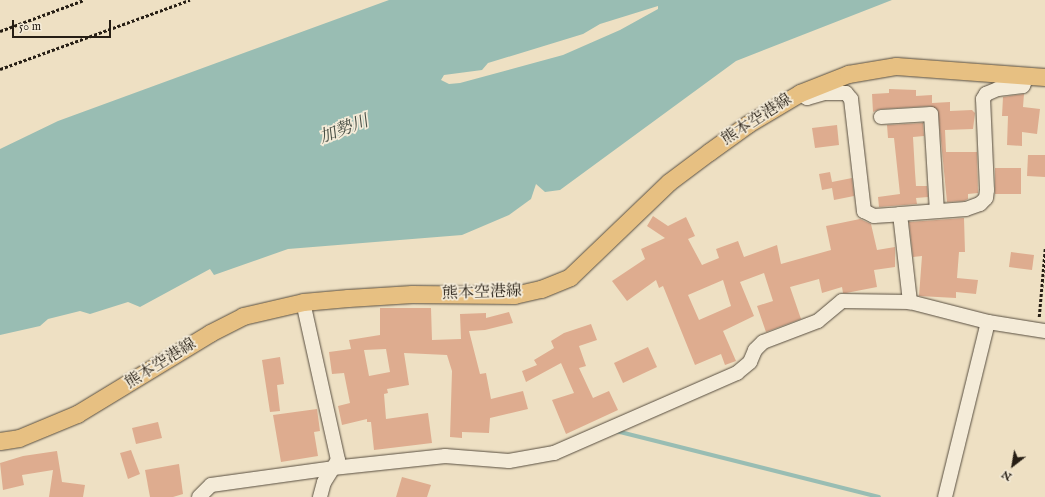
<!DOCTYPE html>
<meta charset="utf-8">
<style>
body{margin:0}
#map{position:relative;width:1045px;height:497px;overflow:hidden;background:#eee0c3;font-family:"IM FELL English","Noto Serif JP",serif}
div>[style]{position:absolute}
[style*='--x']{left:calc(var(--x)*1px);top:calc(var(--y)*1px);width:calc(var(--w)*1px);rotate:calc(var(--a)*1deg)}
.water>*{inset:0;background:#99bdb3}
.stream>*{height:4px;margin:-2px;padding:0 2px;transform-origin:2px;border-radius:2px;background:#99bdb3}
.building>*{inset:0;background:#deac8f}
.path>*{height:2.5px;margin-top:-1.25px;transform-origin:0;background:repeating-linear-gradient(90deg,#261e14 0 3px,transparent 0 5px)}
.roads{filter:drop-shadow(0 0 1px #584e40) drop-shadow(0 0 1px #584e40)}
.minor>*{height:14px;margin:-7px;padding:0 7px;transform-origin:7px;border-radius:7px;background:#f4ebd8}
.major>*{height:17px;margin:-8.5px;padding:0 8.5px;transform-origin:8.5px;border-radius:8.5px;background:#e7c082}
span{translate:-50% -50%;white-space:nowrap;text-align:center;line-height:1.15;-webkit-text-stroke:3.5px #f4ebd8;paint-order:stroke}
.street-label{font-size:16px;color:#261e14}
.water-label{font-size:17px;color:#484e44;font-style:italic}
.north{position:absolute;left:993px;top:445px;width:40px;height:40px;-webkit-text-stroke:3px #f4ebd8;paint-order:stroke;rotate:211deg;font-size:11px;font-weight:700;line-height:16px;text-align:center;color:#261e14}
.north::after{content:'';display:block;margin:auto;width:14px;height:18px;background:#261e14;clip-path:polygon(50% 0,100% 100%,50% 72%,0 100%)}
.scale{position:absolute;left:12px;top:20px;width:99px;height:18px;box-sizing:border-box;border:2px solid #261e14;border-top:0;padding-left:5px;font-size:12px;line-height:14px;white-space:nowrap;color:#261e14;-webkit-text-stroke:3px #f4ebd8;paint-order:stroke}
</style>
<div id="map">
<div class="water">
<div style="clip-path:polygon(evenodd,389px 0,892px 0,736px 61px,560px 190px,545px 192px,536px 184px,531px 199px,509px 215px,462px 235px,288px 249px,214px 275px,210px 269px,140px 307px,128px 302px,90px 314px,80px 311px,48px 319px,40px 326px,0 335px,0 149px,58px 121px,389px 0,658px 6px,658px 9px,620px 30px,563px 55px,460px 83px,449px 84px,441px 80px,444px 75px,482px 70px,488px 63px,583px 34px,600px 24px,658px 6px)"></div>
</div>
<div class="stream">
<div style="--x:616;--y:431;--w:271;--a:14.1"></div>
</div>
<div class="building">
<div style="clip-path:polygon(889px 89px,916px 90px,916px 96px,932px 95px,932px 103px,950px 102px,950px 111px,972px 110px,975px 113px,973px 129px,945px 130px,946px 152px,977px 152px,978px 193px,968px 194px,968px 199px,964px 201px,947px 202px,938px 110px,930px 106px,880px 109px,873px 112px,872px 94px,889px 93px)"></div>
<div style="clip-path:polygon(1024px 94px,1023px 107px,1040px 109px,1037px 134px,1022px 132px,1022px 146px,1007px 145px,1008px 116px,1002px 116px,1003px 97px)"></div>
<div style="clip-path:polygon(923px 123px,924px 136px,913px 137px,915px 172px,916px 186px,927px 186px,928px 197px,916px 198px,917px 204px,879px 207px,878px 197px,900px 194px,894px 138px,888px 138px,887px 125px)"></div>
<div style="clip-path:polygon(837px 125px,839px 145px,815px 148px,812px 128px)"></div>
<div style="clip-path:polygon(1028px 155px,1045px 155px,1045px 177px,1027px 176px)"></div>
<div style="clip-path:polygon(995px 168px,1021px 168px,1021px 194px,995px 194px)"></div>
<div style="clip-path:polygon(830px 172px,832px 182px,852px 178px,854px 196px,834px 200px,832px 188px,822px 190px,819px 174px)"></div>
<div style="clip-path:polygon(evenodd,653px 216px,668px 226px,686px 217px,695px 236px,688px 239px,702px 265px,719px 258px,716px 249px,738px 241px,744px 257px,777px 245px,781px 264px,831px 250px,826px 226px,860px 219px,871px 224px,877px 250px,895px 247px,895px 267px,874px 270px,877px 287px,846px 293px,843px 293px,842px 287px,822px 293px,819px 279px,790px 287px,801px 319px,766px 332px,757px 306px,773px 301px,764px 273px,740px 282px,754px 316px,723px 331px,736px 361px,725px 365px,721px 354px,695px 365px,663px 286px,659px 288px,656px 280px,627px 301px,612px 281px,645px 259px,641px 249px,665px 238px,647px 226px,653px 216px,723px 280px,731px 306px,699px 320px,688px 295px,723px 280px)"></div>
<div style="clip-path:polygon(964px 218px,965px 252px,959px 252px,957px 278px,978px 280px,976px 294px,956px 292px,956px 298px,919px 296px,922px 256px,913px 257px,909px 222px)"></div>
<div style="clip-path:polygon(1011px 252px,1034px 255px,1032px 270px,1009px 267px)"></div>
<div style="clip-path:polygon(evenodd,380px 308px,431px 308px,432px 340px,461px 339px,460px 314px,486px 313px,486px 318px,509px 312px,513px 323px,485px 330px,469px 331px,480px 374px,486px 373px,491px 399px,523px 391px,528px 409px,490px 418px,489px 433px,462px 432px,462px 438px,450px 437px,452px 371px,447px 355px,404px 353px,409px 385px,387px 389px,388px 393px,384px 394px,386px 419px,428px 413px,432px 443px,374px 450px,371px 422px,367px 422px,367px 419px,342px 425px,338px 406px,350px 403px,344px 373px,332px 374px,329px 352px,351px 349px,349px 340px,380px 335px,380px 308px,386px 349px,390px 372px,369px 376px,364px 350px,386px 349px)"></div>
<div style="clip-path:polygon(591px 324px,597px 340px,579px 346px,586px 366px,579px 368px,593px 398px,609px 391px,618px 410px,566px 434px,552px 400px,574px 393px,561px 363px,526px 382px,522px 371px,537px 365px,534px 360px,554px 348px,551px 341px,564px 333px)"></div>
<div style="clip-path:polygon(648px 347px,657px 367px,623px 383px,614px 363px)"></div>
<div style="clip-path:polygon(280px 357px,284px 384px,277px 385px,280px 411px,270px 412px,262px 360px)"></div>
<div style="clip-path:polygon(317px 409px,320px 431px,314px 432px,318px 456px,281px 462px,273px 415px)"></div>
<div style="clip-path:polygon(158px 422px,162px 438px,136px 444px,132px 428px)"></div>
<div style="clip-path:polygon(131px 450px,140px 474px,128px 479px,120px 453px)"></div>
<div style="clip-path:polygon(57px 451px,62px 482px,85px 485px,83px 497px,49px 497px,53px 470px,22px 475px,24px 485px,3px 490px,0 463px,23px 456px)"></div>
<div style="clip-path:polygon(179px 464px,183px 494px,173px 497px,150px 497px,145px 470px)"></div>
<div style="clip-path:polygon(402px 477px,431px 485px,427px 497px,396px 497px)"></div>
</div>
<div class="path">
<div style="--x:0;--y:31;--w:90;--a:-20.3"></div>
<div style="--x:0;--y:69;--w:202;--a:-20"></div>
<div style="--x:1039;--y:317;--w:69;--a:-85"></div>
</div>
<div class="roads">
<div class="minor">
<div style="--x:800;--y:94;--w:8;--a:30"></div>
<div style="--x:807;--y:98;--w:19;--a:-16"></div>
<div style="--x:825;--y:93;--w:21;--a:0"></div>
<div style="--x:846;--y:93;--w:8;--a:50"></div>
<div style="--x:851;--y:99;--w:113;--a:83.4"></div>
<div style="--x:864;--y:211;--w:11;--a:27"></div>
<div style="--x:874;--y:216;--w:26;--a:-4"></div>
<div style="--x:900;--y:214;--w:89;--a:83.5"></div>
<div style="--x:881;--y:117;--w:50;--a:-3.4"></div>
<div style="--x:931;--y:114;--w:97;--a:86.5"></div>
<div style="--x:900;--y:214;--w:66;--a:-4.3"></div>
<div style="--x:966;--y:209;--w:15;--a:-20"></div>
<div style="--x:980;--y:204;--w:8;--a:-45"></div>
<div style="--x:986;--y:198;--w:8;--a:-83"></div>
<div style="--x:987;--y:190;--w:91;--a:-92.5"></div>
<div style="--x:983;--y:99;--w:6;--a:-59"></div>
<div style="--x:986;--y:94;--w:13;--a:-23"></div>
<div style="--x:998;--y:89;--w:25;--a:-7"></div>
<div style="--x:1023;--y:86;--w:11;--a:-68"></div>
<div style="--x:303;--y:302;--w:162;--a:77.5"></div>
<div style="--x:338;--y:460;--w:26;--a:122"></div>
<div style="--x:324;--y:482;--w:16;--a:105"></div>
<div style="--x:199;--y:497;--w:17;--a:-45"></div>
<div style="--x:211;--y:485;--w:123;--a:-7.9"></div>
<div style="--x:333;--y:468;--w:113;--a:-6.1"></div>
<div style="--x:445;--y:456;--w:64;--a:4.5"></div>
<div style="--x:509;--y:461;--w:46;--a:-10.1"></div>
<div style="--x:554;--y:453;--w:200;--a:-23.6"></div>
<div style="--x:737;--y:373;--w:17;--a:-40"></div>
<div style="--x:750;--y:362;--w:13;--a:-67"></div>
<div style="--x:755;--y:350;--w:11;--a:-45"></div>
<div style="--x:763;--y:342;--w:59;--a:-20.9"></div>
<div style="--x:818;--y:321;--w:31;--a:-40"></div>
<div style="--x:842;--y:301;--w:68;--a:0.8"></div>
<div style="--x:910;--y:302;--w:81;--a:14.4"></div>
<div style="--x:988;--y:322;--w:58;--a:9"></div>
<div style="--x:945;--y:497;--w:180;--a:-76.2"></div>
</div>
<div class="major">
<div style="--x:0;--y:441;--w:19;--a:-9"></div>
<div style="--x:19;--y:438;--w:63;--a:-22.5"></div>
<div style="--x:77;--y:414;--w:156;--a:-31.3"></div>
<div style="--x:210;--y:333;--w:37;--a:-27"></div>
<div style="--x:243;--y:316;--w:62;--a:-13.1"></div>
<div style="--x:303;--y:302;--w:45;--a:-5.1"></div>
<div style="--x:348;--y:298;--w:64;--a:-3.6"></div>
<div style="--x:412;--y:294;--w:102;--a:0.6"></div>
<div style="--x:514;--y:295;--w:28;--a:-13"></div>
<div style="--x:541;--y:289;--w:31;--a:-22"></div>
<div style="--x:570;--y:277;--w:137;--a:-43.8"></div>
<div style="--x:669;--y:182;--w:50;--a:-36.9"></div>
<div style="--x:709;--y:152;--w:48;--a:-35.7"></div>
<div style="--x:748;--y:124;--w:61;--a:-30.8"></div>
<div style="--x:800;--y:93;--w:52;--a:-21.6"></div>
<div style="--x:848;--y:74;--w:49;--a:-9.5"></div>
<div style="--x:896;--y:66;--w:149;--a:4.2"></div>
</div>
</div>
<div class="street-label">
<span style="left:757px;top:120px;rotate:-33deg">熊本空港線</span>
<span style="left:482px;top:293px;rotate:-2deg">熊本空港線</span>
<span style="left:161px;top:364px;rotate:-32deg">熊本空港線</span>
</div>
<div class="water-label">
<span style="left:344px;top:130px;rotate:-21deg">加勢川</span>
</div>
<div class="north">N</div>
<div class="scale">50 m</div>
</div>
